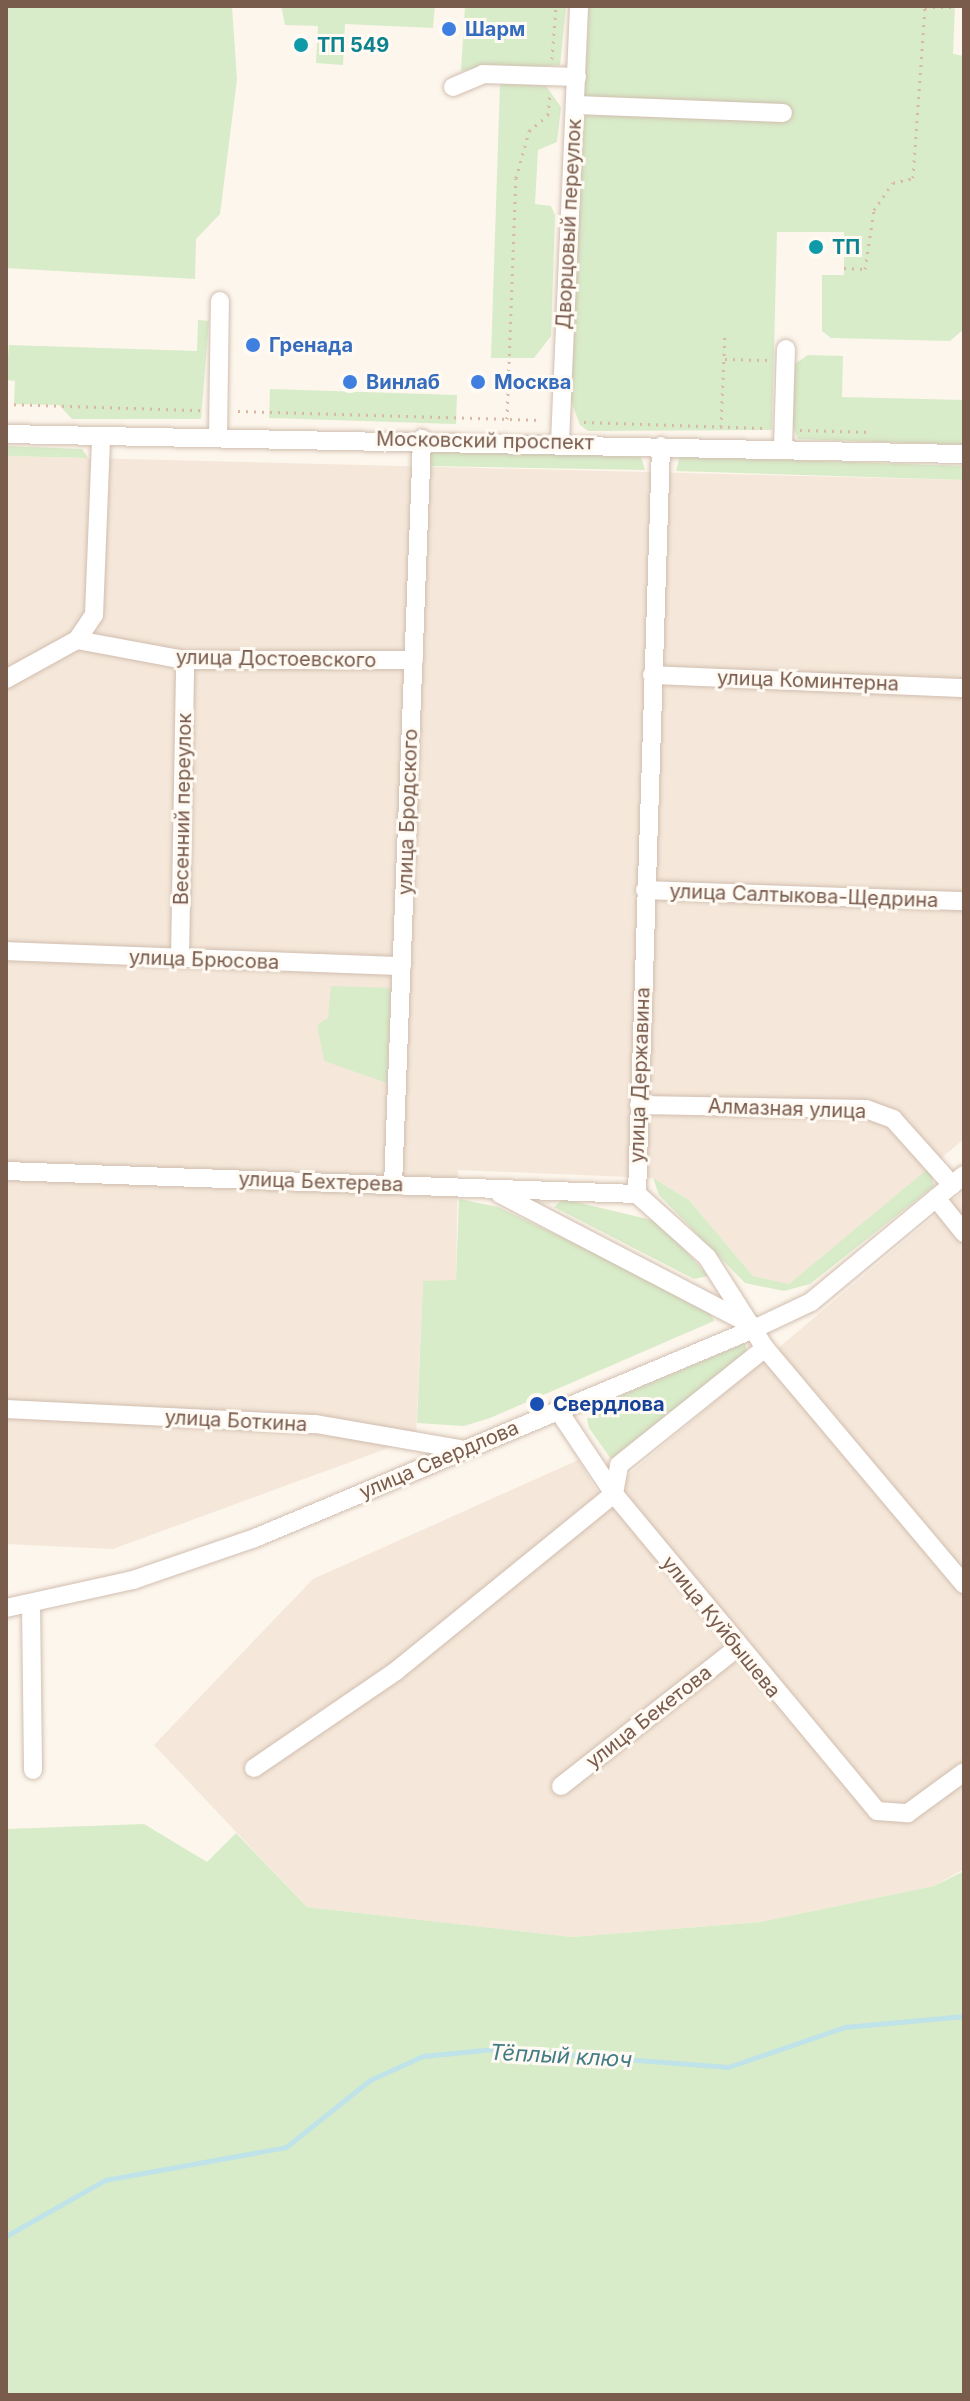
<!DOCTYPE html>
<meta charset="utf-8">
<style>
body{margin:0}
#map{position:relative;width:970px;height:2401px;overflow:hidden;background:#fdf6ec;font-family:Inter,sans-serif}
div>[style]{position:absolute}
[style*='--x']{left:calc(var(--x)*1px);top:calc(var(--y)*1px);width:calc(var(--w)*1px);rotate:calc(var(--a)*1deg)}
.residential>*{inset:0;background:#f5e8da}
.green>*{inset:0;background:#d8ecc9}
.stream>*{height:5px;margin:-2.5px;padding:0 2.5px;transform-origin:2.5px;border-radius:2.5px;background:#bfe3e8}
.path>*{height:3px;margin-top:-1.5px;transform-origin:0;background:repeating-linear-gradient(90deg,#d9b8a5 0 2px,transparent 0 8px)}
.roads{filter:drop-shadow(0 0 2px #d1beb0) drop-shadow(0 0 2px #d1beb0)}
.minor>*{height:18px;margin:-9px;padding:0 9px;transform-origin:9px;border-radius:9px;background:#fff}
.dots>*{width:22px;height:22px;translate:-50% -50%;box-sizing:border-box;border:4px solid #fffaf3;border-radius:50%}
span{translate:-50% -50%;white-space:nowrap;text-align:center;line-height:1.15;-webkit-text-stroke:6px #fffaf3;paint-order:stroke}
.shop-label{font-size:20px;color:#366cbe;font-weight:700}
.left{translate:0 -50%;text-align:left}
.culture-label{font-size:20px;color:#0d838f;font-weight:700}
.street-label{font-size:20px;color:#7a5c4d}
.transit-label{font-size:20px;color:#164399;font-weight:700}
.water-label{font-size:22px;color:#437c86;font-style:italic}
.frame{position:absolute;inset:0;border:8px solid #7a5c4d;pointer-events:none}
</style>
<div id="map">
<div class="residential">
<div style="clip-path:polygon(6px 456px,964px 480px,964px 1139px,790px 1285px,753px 1276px,689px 1200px,653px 1178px,458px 1170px,456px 1281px,423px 1281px,416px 1438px,113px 1549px,6px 1544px)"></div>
<div style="clip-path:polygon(964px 1191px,964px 1869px,934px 1886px,760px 1922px,572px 1937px,307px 1907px,154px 1745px,313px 1579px,578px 1460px,606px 1506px,628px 1475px)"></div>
</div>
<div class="green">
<div style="clip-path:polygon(6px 6px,232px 6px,237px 80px,220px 214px,196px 239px,195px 279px,6px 268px)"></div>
<div style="clip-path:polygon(281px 6px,435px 6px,433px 28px,345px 24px,343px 65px,316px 63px,318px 26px,285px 25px)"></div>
<div style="clip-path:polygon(465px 6px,566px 7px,560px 65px,461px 71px)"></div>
<div style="clip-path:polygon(589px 6px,955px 6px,953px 54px,964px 56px,964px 329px,950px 341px,831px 338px,822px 331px,822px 275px,844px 275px,844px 232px,777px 232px,772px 430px,588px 431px,580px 425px,570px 398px)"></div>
<div style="clip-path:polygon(500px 83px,546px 86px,561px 107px,557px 142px,538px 150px,535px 204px,551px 206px,555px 215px,551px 336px,534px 358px,491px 358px)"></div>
<div style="clip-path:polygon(198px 320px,209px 321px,201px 419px,72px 419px,59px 405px,14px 404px,15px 381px,6px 380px,9px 345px,197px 351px)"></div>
<div style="clip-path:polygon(808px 355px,843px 356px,842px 397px,964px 400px,964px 445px,798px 439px,791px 422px,793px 365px)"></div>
<div style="clip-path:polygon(270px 389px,457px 395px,456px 424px,269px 418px)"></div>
<div style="clip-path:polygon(6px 446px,82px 449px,88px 458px,6px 456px)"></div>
<div style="clip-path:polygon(431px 448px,641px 457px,645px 470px,427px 466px)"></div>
<div style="clip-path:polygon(680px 456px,964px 466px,964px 480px,676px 471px)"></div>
<div style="clip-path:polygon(331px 986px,391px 988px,387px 1083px,324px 1061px,317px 1025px,328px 1018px)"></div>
<div style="clip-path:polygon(930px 1167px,934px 1186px,810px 1284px,784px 1291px,745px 1283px,659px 1195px,653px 1178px,689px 1200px,753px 1276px,789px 1284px)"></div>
<div style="clip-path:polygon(459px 1199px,498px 1207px,708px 1307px,714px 1321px,490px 1418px,464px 1426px,417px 1423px,423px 1281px,456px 1280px)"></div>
<div style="clip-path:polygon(563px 1199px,660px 1222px,708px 1276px,694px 1279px,554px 1207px)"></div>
<div style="clip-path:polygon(745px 1343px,747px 1352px,611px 1459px,589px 1428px,587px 1419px,606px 1402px)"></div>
<div style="clip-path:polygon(144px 1824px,207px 1862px,236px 1833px,307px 1907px,572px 1937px,760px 1922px,934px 1886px,964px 1871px,964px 2395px,6px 2395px,6px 1829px)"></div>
</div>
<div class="stream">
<div style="--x:6;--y:2236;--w:114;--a:-29.5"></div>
<div style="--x:105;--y:2180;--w:184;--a:-10.3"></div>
<div style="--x:286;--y:2147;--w:107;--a:-38.6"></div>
<div style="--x:370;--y:2080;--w:58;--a:-24.4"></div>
<div style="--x:423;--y:2056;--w:72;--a:-5.6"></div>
<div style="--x:495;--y:2049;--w:234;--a:4.4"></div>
<div style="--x:728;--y:2067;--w:124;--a:-18.9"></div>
<div style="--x:845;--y:2027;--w:120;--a:-5.3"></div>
</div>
<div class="path">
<div style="--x:618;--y:6;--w:100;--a:0"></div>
<div style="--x:552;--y:59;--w:53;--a:-85.7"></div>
<div style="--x:844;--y:268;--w:21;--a:3"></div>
<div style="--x:865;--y:269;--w:60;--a:-81.3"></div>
<div style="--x:874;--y:210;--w:33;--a:-55"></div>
<div style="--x:893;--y:183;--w:21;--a:-14"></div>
<div style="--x:913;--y:178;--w:171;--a:-86"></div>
<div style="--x:925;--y:7;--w:30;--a:0"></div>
<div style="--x:725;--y:359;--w:44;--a:1.3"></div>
<div style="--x:6;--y:404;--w:196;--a:1.8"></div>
<div style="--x:238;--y:411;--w:304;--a:1.7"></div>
<div style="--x:507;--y:419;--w:241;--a:-87.9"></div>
<div style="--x:516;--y:178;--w:49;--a:-74.5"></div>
<div style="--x:529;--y:131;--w:25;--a:-40"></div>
<div style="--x:548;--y:115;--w:21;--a:-85"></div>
<div style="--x:584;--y:422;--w:180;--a:1.9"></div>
<div style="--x:721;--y:427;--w:95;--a:-87.6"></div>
<div style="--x:800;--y:430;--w:72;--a:1.6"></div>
</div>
<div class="roads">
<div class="minor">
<div style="--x:453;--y:87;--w:33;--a:-23"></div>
<div style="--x:483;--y:74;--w:94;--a:1.8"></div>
<div style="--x:576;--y:105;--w:207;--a:2.2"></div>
<div style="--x:6;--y:434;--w:958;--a:1.2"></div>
<div style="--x:218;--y:438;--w:137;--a:-89.2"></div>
<div style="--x:560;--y:442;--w:436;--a:-87.5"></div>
<div style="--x:783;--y:448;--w:99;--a:-88.3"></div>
<div style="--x:77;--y:640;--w:30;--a:-56"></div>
<div style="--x:94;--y:615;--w:178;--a:-87.7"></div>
<div style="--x:652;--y:675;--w:312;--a:2.4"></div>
<div style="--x:6;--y:679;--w:81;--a:-28.8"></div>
<div style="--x:77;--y:640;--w:110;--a:10.5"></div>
<div style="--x:185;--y:660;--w:229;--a:0"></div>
<div style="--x:645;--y:890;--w:319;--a:2"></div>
<div style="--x:6;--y:951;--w:396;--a:2.2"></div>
<div style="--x:180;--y:958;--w:298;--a:-89"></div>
<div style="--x:639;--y:1105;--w:227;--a:1"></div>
<div style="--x:866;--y:1109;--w:29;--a:20"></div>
<div style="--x:893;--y:1119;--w:89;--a:48.2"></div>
<div style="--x:6;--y:1171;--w:631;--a:2.09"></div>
<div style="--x:393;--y:1185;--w:747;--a:-87.77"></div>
<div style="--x:500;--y:1194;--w:286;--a:27.5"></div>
<div style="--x:637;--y:1194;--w:748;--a:-88.16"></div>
<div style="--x:637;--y:1194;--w:94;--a:42"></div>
<div style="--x:707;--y:1257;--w:108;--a:57.5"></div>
<div style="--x:765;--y:1348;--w:309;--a:49.9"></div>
<div style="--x:936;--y:1198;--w:45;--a:51.3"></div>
<div style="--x:6;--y:1409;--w:310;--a:2.8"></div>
<div style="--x:316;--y:1424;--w:151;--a:9.9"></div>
<div style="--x:558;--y:1410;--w:101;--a:56.3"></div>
<div style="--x:614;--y:1494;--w:412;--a:50.3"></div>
<div style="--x:877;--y:1811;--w:31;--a:4"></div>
<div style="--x:908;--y:1813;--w:69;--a:-36.2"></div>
<div style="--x:31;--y:1604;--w:166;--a:89.3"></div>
<div style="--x:6;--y:1608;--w:130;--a:-12.4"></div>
<div style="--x:133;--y:1580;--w:129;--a:-19"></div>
<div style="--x:255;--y:1538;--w:543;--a:-22.74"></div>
<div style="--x:756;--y:1328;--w:61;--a:-25.3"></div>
<div style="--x:811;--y:1302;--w:199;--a:-39.7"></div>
<div style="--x:254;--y:1768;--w:172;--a:-34.3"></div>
<div style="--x:396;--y:1671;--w:281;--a:-39.1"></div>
<div style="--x:614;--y:1494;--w:29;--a:-80"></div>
<div style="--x:619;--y:1465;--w:187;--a:-38.7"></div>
<div style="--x:561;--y:1786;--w:222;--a:-38.1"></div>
</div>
</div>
<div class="dots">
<div style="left:449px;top:29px;background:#3f7fe0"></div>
<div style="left:301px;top:45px;background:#0f9aa8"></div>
<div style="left:816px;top:247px;background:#0f9aa8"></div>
<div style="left:253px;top:345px;background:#3f7fe0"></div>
<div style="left:350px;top:382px;background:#3f7fe0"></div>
<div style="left:478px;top:382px;background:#3f7fe0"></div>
<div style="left:537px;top:1404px;background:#1a4fb4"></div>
</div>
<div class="shop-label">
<span class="left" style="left:465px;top:29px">Шарм</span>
<span class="left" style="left:269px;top:345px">Гренада</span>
<span class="left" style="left:366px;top:382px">Винлаб</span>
<span class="left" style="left:494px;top:382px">Москва</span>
</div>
<div class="culture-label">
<span class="left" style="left:317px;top:45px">ТП 549</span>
<span class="left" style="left:832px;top:247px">ТП</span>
</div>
<div class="street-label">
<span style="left:569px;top:224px;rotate:-87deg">Дворцовый переулок</span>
<span style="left:485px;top:441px;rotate:1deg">Московский проспект</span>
<span style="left:276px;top:659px;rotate:1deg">улица Достоевского</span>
<span style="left:808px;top:681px;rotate:2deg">улица Коминтерна</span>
<span style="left:183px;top:809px;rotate:-89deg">Весенний переулок</span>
<span style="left:408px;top:812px;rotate:-88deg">улица Бродского</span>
<span style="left:804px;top:896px;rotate:2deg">улица Салтыкова-Щедрина</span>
<span style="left:204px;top:960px;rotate:2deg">улица Брюсова</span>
<span style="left:640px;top:1075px;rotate:-88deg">улица Державина</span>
<span style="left:787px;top:1109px;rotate:2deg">Алмазная улица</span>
<span style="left:321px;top:1182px;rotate:2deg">улица Бехтерева</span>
<span style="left:236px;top:1421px;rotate:3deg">улица Боткина</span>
<span style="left:439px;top:1460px;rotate:-23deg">улица Свердлова</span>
<span style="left:721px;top:1627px;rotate:51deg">улица Куйбышева</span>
<span style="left:649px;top:1717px;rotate:-38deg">улица Бекетова</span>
</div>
<div class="transit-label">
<span class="left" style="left:553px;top:1404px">Свердлова</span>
</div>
<div class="water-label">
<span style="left:561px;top:2056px;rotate:3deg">Тёплый ключ</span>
</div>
<div class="frame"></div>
</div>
